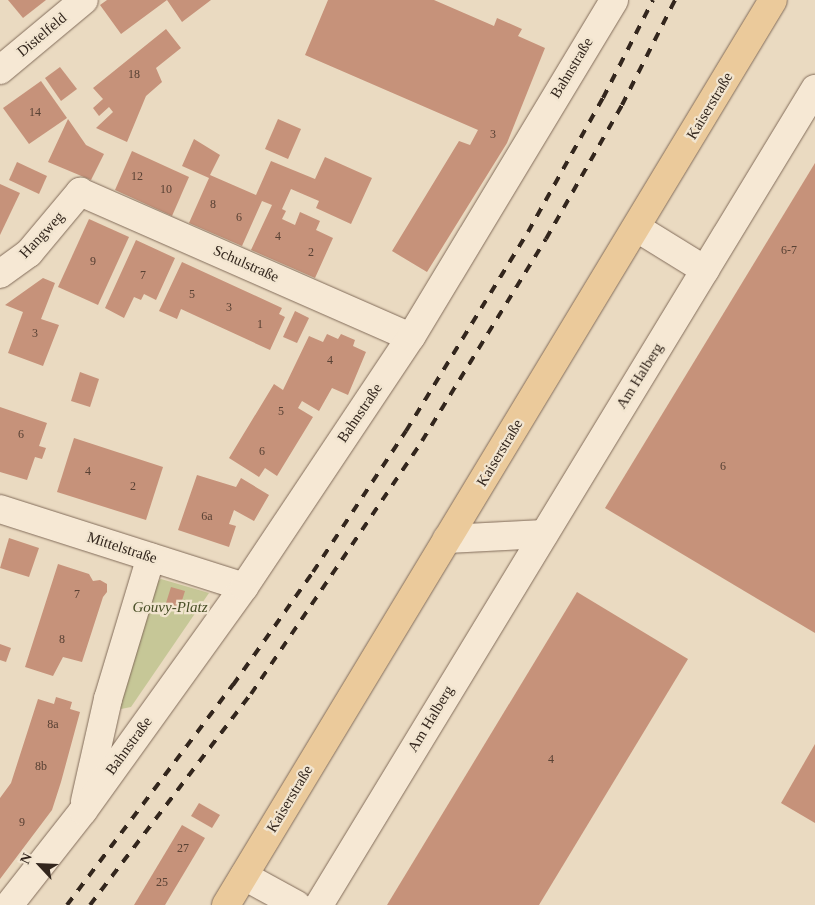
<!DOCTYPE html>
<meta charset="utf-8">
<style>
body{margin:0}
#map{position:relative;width:815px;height:905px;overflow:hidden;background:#eadac1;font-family:Georgia,serif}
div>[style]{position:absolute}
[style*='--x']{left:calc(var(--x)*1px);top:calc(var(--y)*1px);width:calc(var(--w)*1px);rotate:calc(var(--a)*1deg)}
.green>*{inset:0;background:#c6c797}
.building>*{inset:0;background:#c6927a}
.roads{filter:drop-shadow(0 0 1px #826c5a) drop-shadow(0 0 1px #826c5a)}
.minor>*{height:28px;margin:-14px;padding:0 14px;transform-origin:14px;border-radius:14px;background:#f6e8d4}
.major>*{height:28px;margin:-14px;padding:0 14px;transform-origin:14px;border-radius:14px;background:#ebca9b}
.rail>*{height:4px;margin-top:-2px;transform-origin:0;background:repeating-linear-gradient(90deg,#33261d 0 9px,transparent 0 18px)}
span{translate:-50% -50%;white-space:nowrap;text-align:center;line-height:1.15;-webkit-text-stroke:4.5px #f2e5d0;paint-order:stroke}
.number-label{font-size:12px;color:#584134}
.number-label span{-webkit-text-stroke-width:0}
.street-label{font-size:15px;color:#33261d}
.park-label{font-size:15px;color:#484e26;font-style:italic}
.north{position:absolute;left:15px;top:840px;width:50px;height:50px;-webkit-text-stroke:4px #f2e5d0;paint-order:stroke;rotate:295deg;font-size:14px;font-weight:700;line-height:20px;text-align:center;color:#33261d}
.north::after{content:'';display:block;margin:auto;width:18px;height:22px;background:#33261d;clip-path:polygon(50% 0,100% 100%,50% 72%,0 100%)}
</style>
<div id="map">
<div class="green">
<div style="clip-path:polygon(161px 579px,209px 593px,131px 707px,121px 709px,115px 700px,153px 584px)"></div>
</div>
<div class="building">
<div style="clip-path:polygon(8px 0,46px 0,23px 18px)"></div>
<div style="clip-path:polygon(107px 0,211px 0,182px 22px,167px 0,121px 34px,100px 5px)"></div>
<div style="clip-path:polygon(328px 0,434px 0,494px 26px,497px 18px,522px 29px,518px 36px,545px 48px,507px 143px,427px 272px,392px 251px,459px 141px,470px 145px,478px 130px,305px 55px)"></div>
<div style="clip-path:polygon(166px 29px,181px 48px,156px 68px,162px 82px,146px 96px,127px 142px,96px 128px,113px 112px,109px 107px,99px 116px,93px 108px,103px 99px,93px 88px)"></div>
<div style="clip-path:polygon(60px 67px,77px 89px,61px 101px,45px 78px)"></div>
<div style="clip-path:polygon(41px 81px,67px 118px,29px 144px,3px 108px)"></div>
<div style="clip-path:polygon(68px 119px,86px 145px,104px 154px,91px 180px,48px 162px)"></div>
<div style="clip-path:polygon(278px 119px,301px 129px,288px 159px,265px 149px)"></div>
<div style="clip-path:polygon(194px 139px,220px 155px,210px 175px,256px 195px,271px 161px,315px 179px,325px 157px,372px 178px,351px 224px,316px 208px,319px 201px,291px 189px,282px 209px,286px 211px,282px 219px,295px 225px,300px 212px,320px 221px,316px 230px,333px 238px,315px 278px,251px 250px,272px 205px,262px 201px,242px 246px,189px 223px,209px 178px,182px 166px)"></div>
<div style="clip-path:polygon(132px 151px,189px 177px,172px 216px,115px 190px)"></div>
<div style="clip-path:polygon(17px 162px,47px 176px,39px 194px,9px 180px)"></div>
<div style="clip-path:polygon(815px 163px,815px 633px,605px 508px)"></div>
<div style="clip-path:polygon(0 184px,20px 193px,0 235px)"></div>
<div style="clip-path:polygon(89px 219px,129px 237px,98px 305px,58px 287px)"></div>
<div style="clip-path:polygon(136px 240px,175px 258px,156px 300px,144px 294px,141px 300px,134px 297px,124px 318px,105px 308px)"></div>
<div style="clip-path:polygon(182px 262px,282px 308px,279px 314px,285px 317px,270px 350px,181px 309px,177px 319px,159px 311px)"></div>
<div style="clip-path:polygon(43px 278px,55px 283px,41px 319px,59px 325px,43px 366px,8px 353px,23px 312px,5px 305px)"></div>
<div style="clip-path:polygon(295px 311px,309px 318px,297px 343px,283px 337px)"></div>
<div style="clip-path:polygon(327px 334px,338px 339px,341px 334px,355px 340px,353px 346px,366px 352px,348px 395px,332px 388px,319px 411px,302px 401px,298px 408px,313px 417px,277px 476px,265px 468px,259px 477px,229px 458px,274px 384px,283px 390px,309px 336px,323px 342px)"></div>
<div style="clip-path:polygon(80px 372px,99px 379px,90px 407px,71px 401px)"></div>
<div style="clip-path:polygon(0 407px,47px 423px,39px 446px,46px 448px,42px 459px,35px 457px,27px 480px,0 472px)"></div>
<div style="clip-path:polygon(74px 438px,163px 467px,146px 520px,57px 492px)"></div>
<div style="clip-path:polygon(197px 475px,236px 487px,241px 478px,269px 495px,254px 521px,234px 510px,229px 524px,236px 526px,229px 547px,178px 530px)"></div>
<div style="clip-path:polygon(9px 538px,39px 548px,29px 577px,0 568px)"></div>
<div style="clip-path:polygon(58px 564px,89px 574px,93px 581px,100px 580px,107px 584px,107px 592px,103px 597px,82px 662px,63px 657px,53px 676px,25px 667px)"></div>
<div style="clip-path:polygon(171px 587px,185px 591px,180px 607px,166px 603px)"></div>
<div style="clip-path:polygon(577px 592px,688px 659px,539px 905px,387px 905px)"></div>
<div style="clip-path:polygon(0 644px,11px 648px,6px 662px,0 660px)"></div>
<div style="clip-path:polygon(56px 697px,72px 702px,70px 709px,80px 712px,61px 782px,52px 810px,0 879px,0 798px,11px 783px,38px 699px,54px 704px)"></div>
<div style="clip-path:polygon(815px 744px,815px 823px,781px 803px)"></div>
<div style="clip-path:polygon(199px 803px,220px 815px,212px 828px,191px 816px)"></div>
<div style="clip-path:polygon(182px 825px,205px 838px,165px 905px,134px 905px)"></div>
</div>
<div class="roads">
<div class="minor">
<div style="--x:0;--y:70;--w:109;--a:-39.8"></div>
<div style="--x:637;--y:228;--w:80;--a:31.7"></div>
<div style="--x:0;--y:274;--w:36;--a:-36"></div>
<div style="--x:29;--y:253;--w:80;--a:-50.1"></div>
<div style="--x:80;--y:192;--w:361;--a:23.7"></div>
<div style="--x:0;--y:509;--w:256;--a:17.7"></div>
<div style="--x:447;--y:539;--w:97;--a:-3"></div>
<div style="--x:85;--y:801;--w:105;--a:-77.3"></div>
<div style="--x:108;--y:699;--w:148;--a:-73.2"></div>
<div style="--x:244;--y:876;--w:60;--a:28.7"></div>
<div style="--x:9;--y:905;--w:120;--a:-51.8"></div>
<div style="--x:83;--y:811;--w:276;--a:-54.3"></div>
<div style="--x:244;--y:587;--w:301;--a:-56.3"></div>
<div style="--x:411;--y:337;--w:393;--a:-58.9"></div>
<div style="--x:319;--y:905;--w:955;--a:-58.71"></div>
</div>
<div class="major">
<div style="--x:226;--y:905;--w:1057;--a:-58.85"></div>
</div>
</div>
<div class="rail">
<div style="--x:67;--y:905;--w:276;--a:-53"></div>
<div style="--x:233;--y:685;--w:138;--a:-54.7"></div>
<div style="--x:313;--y:572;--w:169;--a:-56.6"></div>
<div style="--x:406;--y:431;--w:233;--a:-58.5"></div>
<div style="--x:528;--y:232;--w:154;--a:-60.8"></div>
<div style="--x:603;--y:98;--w:110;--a:-63"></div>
<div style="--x:90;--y:905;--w:265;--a:-52.7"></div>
<div style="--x:251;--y:694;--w:305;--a:-55.9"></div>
<div style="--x:422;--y:441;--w:237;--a:-58.5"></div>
<div style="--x:546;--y:239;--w:154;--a:-60.4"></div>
<div style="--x:622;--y:105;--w:118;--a:-63.2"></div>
</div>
<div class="number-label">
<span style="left:134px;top:75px">18</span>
<span style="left:35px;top:113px">14</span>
<span style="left:493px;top:135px">3</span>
<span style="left:137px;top:177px">12</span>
<span style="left:166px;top:190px">10</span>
<span style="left:213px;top:205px">8</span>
<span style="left:239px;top:218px">6</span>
<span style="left:278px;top:237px">4</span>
<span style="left:789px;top:251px">6-7</span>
<span style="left:311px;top:253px">2</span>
<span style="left:93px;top:262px">9</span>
<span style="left:143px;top:276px">7</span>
<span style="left:192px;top:295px">5</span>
<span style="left:229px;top:308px">3</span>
<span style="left:260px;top:325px">1</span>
<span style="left:35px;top:334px">3</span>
<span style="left:330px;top:361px">4</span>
<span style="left:281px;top:412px">5</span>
<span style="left:21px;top:435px">6</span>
<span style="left:262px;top:452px">6</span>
<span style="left:723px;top:467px">6</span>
<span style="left:88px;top:472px">4</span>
<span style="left:133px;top:487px">2</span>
<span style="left:207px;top:517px">6a</span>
<span style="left:77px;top:595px">7</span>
<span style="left:62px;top:640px">8</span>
<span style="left:53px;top:725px">8a</span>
<span style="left:551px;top:760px">4</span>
<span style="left:41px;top:767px">8b</span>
<span style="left:22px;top:823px">9</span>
<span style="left:183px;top:849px">27</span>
<span style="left:162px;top:883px">25</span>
</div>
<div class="street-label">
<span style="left:42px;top:35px;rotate:-40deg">Distelfeld</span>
<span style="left:572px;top:68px;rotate:-59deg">Bahnstraße</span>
<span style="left:710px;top:106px;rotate:-59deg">Kaiserstraße</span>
<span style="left:42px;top:235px;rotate:-47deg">Hangweg</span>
<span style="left:246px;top:264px;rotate:24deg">Schulstraße</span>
<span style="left:640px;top:376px;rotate:-58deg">Am Halberg</span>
<span style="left:360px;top:413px;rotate:-56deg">Bahnstraße</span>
<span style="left:500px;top:453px;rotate:-59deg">Kaiserstraße</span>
<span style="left:122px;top:548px;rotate:18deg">Mittelstraße</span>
<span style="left:431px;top:719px;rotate:-59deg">Am Halberg</span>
<span style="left:129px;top:746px;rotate:-54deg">Bahnstraße</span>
<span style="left:290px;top:799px;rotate:-59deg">Kaiserstraße</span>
</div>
<div class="park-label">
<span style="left:170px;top:608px">Gouvy-Platz</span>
</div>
<div class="north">N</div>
</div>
